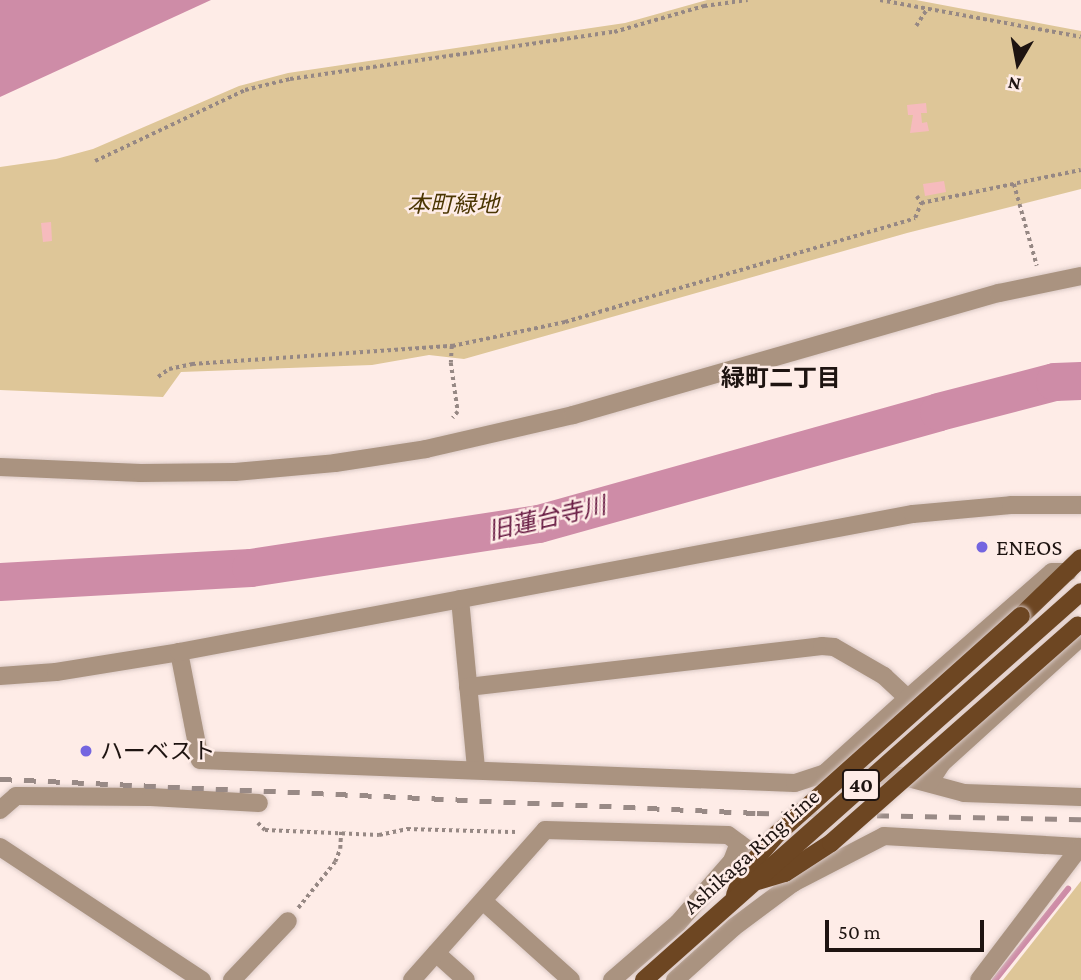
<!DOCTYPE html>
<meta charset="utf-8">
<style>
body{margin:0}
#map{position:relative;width:1081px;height:980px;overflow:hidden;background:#feece7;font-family:"Crimson Pro","Noto Sans JP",serif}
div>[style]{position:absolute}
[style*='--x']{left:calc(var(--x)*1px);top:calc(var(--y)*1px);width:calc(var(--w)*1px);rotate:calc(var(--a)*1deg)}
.green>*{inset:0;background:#dec698}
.water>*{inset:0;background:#ce8ca7}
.stream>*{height:6px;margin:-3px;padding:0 3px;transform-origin:3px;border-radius:3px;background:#ce8ca7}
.river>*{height:38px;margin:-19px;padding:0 19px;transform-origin:19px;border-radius:19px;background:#ce8ca7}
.building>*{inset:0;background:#f6bbbd}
.path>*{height:3.5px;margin-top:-1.75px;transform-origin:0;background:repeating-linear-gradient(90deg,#968884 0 3.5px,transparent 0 7px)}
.roads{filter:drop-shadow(0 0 2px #dac9c5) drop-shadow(0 0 2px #dac9c5)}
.minor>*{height:18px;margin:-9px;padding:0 9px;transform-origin:9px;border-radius:9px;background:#aa9380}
.major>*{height:18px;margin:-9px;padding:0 9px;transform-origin:9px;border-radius:9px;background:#6d4622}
.rail>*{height:5px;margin-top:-2.5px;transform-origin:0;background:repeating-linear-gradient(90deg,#998a86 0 12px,transparent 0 24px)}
.bridges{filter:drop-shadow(0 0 2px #dac9c5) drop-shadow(0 0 2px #dac9c5)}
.major-bridge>*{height:18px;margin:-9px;padding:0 9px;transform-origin:9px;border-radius:9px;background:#6d4622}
.dots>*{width:19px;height:19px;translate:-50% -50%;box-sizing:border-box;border:4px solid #feece7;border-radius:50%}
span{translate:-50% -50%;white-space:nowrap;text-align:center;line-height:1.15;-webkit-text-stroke:5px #feece7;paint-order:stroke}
.shield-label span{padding:2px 5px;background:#feece7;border:2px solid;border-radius:5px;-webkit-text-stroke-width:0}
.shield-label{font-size:21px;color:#1e1411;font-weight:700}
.park-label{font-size:23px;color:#4b3603;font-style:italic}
.poi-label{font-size:23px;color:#1e1411}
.left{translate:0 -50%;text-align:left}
.street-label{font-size:23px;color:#1e1411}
.neighbourhood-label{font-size:24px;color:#1e1411;font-weight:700}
.water-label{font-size:24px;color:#681b43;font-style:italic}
.north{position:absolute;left:983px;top:28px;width:70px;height:70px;-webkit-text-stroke:5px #feece7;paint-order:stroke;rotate:190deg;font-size:19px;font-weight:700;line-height:28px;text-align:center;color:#1e1411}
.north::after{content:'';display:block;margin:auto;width:24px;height:32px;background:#1e1411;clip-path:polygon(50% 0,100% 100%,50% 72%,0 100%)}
.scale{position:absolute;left:825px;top:920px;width:159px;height:32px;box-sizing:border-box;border:4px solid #1e1411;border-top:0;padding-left:9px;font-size:21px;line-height:24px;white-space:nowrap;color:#1e1411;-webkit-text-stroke:5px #feece7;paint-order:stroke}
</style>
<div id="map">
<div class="green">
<div style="clip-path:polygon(707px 0,916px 0,1081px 31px,1081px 189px,907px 233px,464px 359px,429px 355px,372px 365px,181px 372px,163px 397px,0 390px,0 167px,56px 159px,93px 149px,239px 86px,288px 73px,625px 23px)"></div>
<div style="clip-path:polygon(1081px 881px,1081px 980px,1003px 980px)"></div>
</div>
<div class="water">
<div style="clip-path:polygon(0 0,211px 0,0 97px)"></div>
</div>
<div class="stream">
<div style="--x:995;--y:980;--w:117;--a:-51.3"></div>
</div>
<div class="river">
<div style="--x:0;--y:582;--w:251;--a:-3.2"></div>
<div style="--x:251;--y:568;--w:291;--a:-8.7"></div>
<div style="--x:539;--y:524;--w:415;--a:-15.6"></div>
<div style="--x:939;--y:412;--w:120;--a:-14.5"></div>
<div style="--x:1055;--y:382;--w:26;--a:-2"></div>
</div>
<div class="building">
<div style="clip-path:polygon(926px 103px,927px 113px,921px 113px,922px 123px,927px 122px,929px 131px,910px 133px,913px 115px,908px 115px,907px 105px)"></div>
<div style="clip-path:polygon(944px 181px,946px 192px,925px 196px,923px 184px)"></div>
<div style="clip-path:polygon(51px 222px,52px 241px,43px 242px,41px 223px)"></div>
</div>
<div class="path">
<div style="--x:880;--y:0;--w:204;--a:10.4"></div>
<div style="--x:916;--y:26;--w:20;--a:-57"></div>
<div style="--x:95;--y:161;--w:166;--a:-25.3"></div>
<div style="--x:245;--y:90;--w:46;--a:-13.7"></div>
<div style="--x:290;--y:79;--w:327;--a:-8.3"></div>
<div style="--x:614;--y:32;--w:94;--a:-16.1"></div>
<div style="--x:704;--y:6;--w:44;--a:-7.8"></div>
<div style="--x:1014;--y:184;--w:85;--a:74.3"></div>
<div style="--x:917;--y:196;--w:8;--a:60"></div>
<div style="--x:921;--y:203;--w:163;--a:-11.7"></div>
<div style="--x:452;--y:346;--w:17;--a:93"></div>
<div style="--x:451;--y:363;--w:49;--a:81.9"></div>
<div style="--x:458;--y:412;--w:8;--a:130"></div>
<div style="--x:158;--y:377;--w:14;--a:-36"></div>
<div style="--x:169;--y:369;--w:24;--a:-12"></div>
<div style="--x:192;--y:364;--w:261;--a:-4"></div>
<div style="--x:452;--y:346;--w:116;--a:-12"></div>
<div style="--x:565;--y:322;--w:365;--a:-16.5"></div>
<div style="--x:915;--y:218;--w:16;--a:-68"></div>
<div style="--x:258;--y:823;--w:10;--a:45"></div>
<div style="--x:265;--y:830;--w:114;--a:2.5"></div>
<div style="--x:379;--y:835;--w:29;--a:-12"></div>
<div style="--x:407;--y:829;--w:109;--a:1.6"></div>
<div style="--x:298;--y:908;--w:59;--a:-51.2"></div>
<div style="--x:335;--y:862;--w:14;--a:-69"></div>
<div style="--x:340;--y:849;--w:17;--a:-87"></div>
</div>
<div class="roads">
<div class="minor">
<div style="--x:0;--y:467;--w:141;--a:2.4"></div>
<div style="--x:141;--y:473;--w:94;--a:-0.6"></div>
<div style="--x:235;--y:472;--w:100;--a:-5.1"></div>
<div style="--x:335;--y:463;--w:92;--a:-8.7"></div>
<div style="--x:426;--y:449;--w:151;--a:-13"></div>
<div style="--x:573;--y:415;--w:443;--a:-16"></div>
<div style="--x:999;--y:293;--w:84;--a:-11.7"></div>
<div style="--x:460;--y:599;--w:171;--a:84.6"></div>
<div style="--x:179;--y:652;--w:110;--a:79"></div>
<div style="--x:200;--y:760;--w:595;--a:2.21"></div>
<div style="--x:795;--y:783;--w:32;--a:-18"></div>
<div style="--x:825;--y:773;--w:76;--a:2.3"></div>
<div style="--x:901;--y:776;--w:65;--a:15.1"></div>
<div style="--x:964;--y:793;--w:117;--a:2"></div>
<div style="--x:0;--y:676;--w:56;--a:-4.1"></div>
<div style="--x:56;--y:672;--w:125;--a:-9.2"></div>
<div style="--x:179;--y:652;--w:747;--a:-10.65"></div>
<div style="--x:913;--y:514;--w:98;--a:-5.2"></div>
<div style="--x:1011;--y:505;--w:70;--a:0"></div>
<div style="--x:468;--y:687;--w:356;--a:-6.6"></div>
<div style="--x:822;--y:646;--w:12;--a:5"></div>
<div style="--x:834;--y:647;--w:58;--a:30.1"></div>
<div style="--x:884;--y:676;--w:33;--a:43"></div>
<div style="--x:908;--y:698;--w:112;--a:137.9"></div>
<div style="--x:908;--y:698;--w:191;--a:-41.2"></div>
<div style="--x:1052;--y:572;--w:16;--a:0"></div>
<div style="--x:929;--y:783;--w:24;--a:-57"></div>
<div style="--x:942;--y:763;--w:188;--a:-42.2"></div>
<div style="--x:0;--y:810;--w:21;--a:-41"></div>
<div style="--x:16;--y:796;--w:135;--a:0.4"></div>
<div style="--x:151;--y:797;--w:108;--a:3.2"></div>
<div style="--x:0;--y:847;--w:242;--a:33.4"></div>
<div style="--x:483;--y:901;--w:118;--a:41.9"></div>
<div style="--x:436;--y:953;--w:40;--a:42"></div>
<div style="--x:232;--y:980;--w:81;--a:-46.5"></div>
<div style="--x:412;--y:980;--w:200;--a:-48.4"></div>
<div style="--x:545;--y:830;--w:183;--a:1.6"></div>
<div style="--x:728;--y:835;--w:81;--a:36.4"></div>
<div style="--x:793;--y:883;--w:102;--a:-27.3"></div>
<div style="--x:884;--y:836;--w:196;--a:3.2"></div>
<div style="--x:1080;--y:847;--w:167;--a:127.2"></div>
<div style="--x:612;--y:980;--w:87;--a:-40.8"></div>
<div style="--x:678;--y:923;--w:82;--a:-48.9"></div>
<div style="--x:732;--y:861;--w:19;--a:-69"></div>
<div style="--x:675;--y:980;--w:79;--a:-41.9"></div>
<div style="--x:734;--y:927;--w:74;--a:-36.7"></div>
</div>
<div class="major">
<div style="--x:1021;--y:616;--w:83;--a:-44"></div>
</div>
</div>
<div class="rail">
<div style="--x:0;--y:779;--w:758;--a:2.57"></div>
<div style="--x:757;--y:813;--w:324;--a:1.1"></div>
</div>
<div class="bridges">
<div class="major-bridge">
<div style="--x:758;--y:881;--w:28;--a:-17"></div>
<div style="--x:785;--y:873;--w:55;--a:-33.1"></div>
<div style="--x:831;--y:843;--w:329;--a:-41.4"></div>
<div style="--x:735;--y:895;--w:22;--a:-69"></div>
<div style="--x:743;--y:874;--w:52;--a:-49.6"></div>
<div style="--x:777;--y:834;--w:327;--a:-41.8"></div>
<div style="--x:644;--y:980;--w:584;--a:-41.6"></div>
</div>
</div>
<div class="dots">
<div style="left:982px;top:547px;background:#7465e0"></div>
<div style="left:86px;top:751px;background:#7465e0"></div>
</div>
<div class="shield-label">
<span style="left:861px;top:785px">40</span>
</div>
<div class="park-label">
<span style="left:453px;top:204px">本町緑地</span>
</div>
<div class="poi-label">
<span class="left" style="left:996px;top:547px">ENEOS</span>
<span class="left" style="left:100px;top:751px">ハーベスト</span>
</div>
<div class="street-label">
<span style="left:751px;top:851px;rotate:-42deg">Ashikaga Ring Line</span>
</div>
<div class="neighbourhood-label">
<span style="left:781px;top:378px">緑町二丁目</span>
</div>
<div class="water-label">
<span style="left:547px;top:518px;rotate:-13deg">旧蓮台寺川</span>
</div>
<div class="north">N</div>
<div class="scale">50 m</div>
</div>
